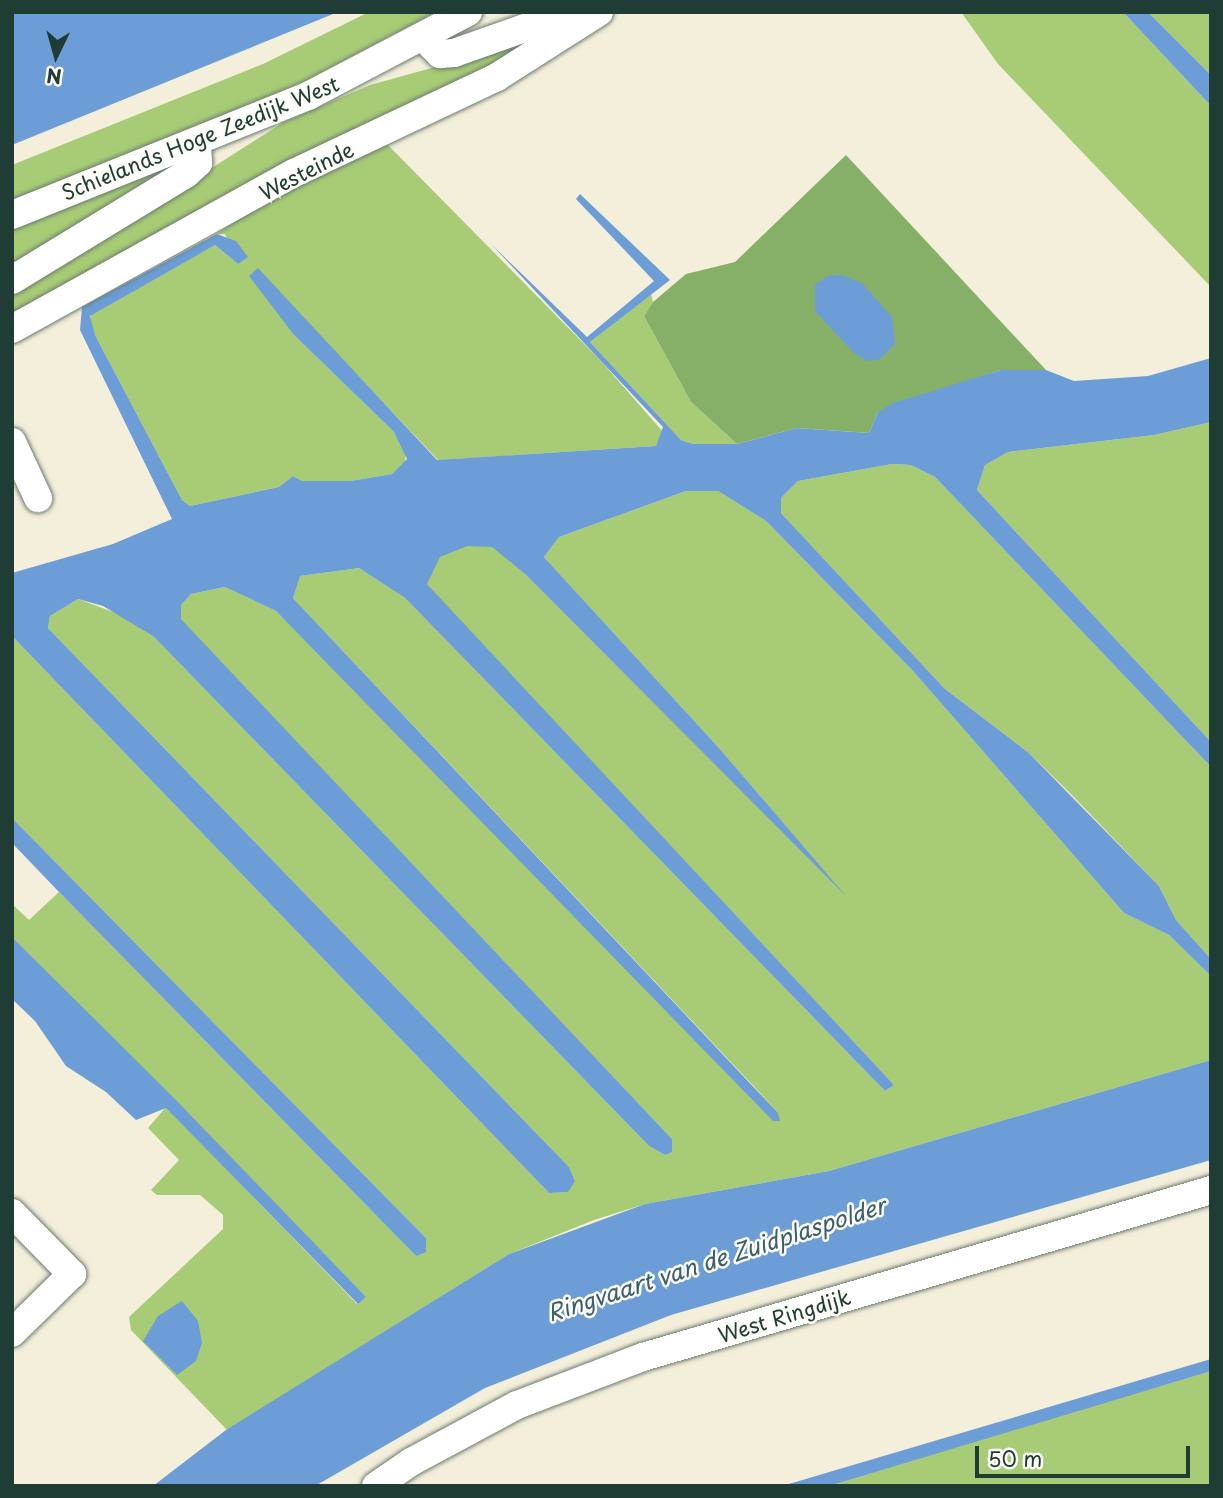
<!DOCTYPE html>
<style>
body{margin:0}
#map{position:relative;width:1223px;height:1498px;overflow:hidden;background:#f4efdb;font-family:"Playpen Sans",sans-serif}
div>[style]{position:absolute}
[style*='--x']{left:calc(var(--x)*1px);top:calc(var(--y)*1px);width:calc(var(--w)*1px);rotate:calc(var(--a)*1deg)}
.green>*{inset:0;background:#a8cc76}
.forest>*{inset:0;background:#86b067}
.water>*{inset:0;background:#6c9dd6}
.roads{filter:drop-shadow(0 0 2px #6a7b6e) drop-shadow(0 0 2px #6a7b6e)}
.minor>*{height:28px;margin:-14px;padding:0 14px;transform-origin:14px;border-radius:14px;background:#fff}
span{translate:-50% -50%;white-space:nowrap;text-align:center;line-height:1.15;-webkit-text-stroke:5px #fdfcf7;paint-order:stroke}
.street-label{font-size:21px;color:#1f3d34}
.water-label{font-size:23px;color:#3a5f6d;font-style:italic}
.frame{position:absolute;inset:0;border:14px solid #1f3d34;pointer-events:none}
.north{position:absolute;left:21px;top:21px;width:70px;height:70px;-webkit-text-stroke:5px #fdfcf7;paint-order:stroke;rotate:185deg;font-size:19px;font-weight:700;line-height:28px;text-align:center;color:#1f3d34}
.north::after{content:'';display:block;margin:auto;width:24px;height:32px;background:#1f3d34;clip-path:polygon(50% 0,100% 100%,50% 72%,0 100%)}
.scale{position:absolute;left:975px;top:1446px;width:215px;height:32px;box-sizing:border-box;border:4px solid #1f3d34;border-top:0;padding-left:9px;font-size:21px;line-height:24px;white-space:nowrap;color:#1f3d34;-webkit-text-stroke:5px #fdfcf7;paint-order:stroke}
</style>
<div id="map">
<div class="green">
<div style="clip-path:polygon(369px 12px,436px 12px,305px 81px,12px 203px,12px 165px,263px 64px)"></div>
<div style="clip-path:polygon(961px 12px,1123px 12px,1211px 106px,1211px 287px,998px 64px)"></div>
<div style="clip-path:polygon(1148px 12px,1211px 12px,1211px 75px)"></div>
<div style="clip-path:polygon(558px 33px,12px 319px,12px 295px,284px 122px,370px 85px)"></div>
<div style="clip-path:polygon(388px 145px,600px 360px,664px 433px,656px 446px,438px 460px,305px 320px,294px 335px,394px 432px,406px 452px,405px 463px,392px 474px,350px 481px,302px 481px,293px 476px,279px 487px,190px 506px,182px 500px,95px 335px,89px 323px,92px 311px,215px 245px,238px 264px,225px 234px,217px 234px,255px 208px,255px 202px)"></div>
<div style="clip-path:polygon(163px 170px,164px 173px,12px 266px,12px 227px)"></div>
<div style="clip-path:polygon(651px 294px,653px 302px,644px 316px,691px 402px,737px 444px,692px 444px,681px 440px,590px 342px)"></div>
<div style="clip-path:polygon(1211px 422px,1211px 742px,977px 490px,985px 465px,1008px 452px,1154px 435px)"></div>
<div style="clip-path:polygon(892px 464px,911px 465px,935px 477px,1211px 767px,1211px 959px,1176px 920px,1159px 886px,1069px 792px,1029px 753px,945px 689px,781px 513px,781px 498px,798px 481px)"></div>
<div style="clip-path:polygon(686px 491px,718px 491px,766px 521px,913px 671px,1124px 913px,1169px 935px,1211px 976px,1211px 1060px,829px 1171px,645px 1204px,594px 1220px,509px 1254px,227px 1430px,131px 1330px,129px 1317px,223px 1229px,223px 1215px,200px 1195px,157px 1195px,151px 1190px,179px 1160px,148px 1128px,166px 1107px,357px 1304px,366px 1297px,12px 937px,12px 904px,29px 920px,59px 892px,416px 1256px,426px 1238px,12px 818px,12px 636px,549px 1193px,567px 1192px,575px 1181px,569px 1167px,48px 628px,50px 616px,78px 599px,181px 637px,154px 637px,649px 1146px,665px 1155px,672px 1139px,180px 619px,181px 605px,191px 594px,225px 587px,276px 611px,778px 1112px,293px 598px,299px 576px,359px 568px,405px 598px,885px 1091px,894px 1085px,426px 584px,439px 557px,468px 546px,492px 546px,525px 574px,837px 886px,719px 748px,544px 557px,559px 537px)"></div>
<div style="clip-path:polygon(1211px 1371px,1211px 1486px,829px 1486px,1111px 1400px)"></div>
</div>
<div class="forest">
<div style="clip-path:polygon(846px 155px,1046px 370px,1001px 370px,878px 412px,869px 433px,797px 428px,737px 444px,691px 402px,644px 316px,653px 302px,686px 274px,735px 262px)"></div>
</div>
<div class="water">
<div style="clip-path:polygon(12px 12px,338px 12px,12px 145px)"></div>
<div style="clip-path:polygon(1123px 12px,1148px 12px,1211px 75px,1211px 106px)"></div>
<div style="clip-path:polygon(580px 194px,670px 280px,590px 342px,681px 440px,692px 444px,737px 444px,797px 428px,869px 433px,878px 412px,893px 403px,1001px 370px,1046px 370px,1074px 381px,1148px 376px,1211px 358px,1211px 422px,1154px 435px,1008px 452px,985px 465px,977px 490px,1211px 742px,1211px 767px,935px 477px,911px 465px,892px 464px,798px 481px,781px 498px,781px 513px,945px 689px,1029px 753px,1159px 886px,1176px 920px,1211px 959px,1211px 976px,1169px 935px,1124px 913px,913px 671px,766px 521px,718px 491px,686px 491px,559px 537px,544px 557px,719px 748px,846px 896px,525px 574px,492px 547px,468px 546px,440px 557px,427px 584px,894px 1085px,885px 1091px,405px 598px,359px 568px,300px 576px,293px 598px,778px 1113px,780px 1121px,773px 1121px,276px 611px,225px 587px,191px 594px,181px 605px,181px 619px,672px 1139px,672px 1152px,665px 1155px,649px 1146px,153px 636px,103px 606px,78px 599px,50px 616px,48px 628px,569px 1167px,575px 1181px,568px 1192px,549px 1193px,12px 636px,12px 573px,113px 544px,172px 519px,80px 330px,82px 307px,217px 234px,236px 241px,248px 257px,238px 264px,215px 245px,90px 316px,95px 335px,182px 500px,190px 506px,279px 487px,293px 476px,302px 481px,350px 481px,392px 474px,407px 459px,394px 432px,294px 335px,249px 276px,258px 268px,437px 460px,656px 446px,663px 427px,491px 244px,587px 337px,654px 281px,576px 199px)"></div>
<div style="clip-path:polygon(841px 275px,862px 283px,892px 317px,895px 344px,880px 359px,867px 361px,854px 353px,815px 311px,815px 285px,827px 276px)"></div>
<div style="clip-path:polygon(12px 818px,426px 1238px,426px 1252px,416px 1256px,59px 892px,12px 843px)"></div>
<div style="clip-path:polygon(12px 937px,176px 1100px,366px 1297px,358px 1304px,166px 1108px,136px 1120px,106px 1092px,66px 1066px,35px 1021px,12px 999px)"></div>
<div style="clip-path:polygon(1211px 1060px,1211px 1160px,671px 1315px,485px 1388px,315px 1486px,153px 1486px,226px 1430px,509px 1254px,645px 1204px,829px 1171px)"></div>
<div style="clip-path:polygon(182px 1301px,198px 1321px,202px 1343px,196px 1361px,177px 1375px,143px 1341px,158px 1316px)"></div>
<div style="clip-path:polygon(1211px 1359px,1211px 1371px,829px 1486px,782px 1486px)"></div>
</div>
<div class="roads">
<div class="minor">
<div style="--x:424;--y:38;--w:23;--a:45"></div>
<div style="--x:440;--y:54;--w:14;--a:-4"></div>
<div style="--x:454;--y:53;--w:123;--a:-19.5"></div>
<div style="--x:12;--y:215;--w:319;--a:-21.9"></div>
<div style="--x:308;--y:96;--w:181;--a:-27.7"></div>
<div style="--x:12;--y:280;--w:205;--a:-31.4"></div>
<div style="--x:187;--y:173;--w:15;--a:-42"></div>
<div style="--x:198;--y:163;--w:20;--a:-93"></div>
<div style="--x:12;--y:329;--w:322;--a:-29"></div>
<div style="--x:294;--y:173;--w:225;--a:-25.3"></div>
<div style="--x:497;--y:77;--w:121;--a:-32.5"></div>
<div style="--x:12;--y:442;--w:62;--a:65.1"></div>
<div style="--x:12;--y:1213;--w:86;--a:45.5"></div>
<div style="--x:72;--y:1274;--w:84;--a:135.5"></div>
<div style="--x:376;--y:1486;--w:42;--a:-34.4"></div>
<div style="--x:411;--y:1462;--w:120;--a:-28.3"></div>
<div style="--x:517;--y:1405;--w:135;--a:-20.9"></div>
<div style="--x:643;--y:1357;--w:592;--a:-16.38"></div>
</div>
</div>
<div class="street-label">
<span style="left:200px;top:137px;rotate:-22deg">Schielands Hoge Zeedijk West</span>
<span style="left:306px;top:170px;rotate:-27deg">Westeinde</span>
<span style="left:784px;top:1315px;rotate:-17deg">West Ringdijk</span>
</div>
<div class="water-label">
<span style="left:716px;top:1259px;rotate:-18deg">Ringvaart van de Zuidplaspolder</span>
</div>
<div class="frame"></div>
<div class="north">N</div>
<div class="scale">50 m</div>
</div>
